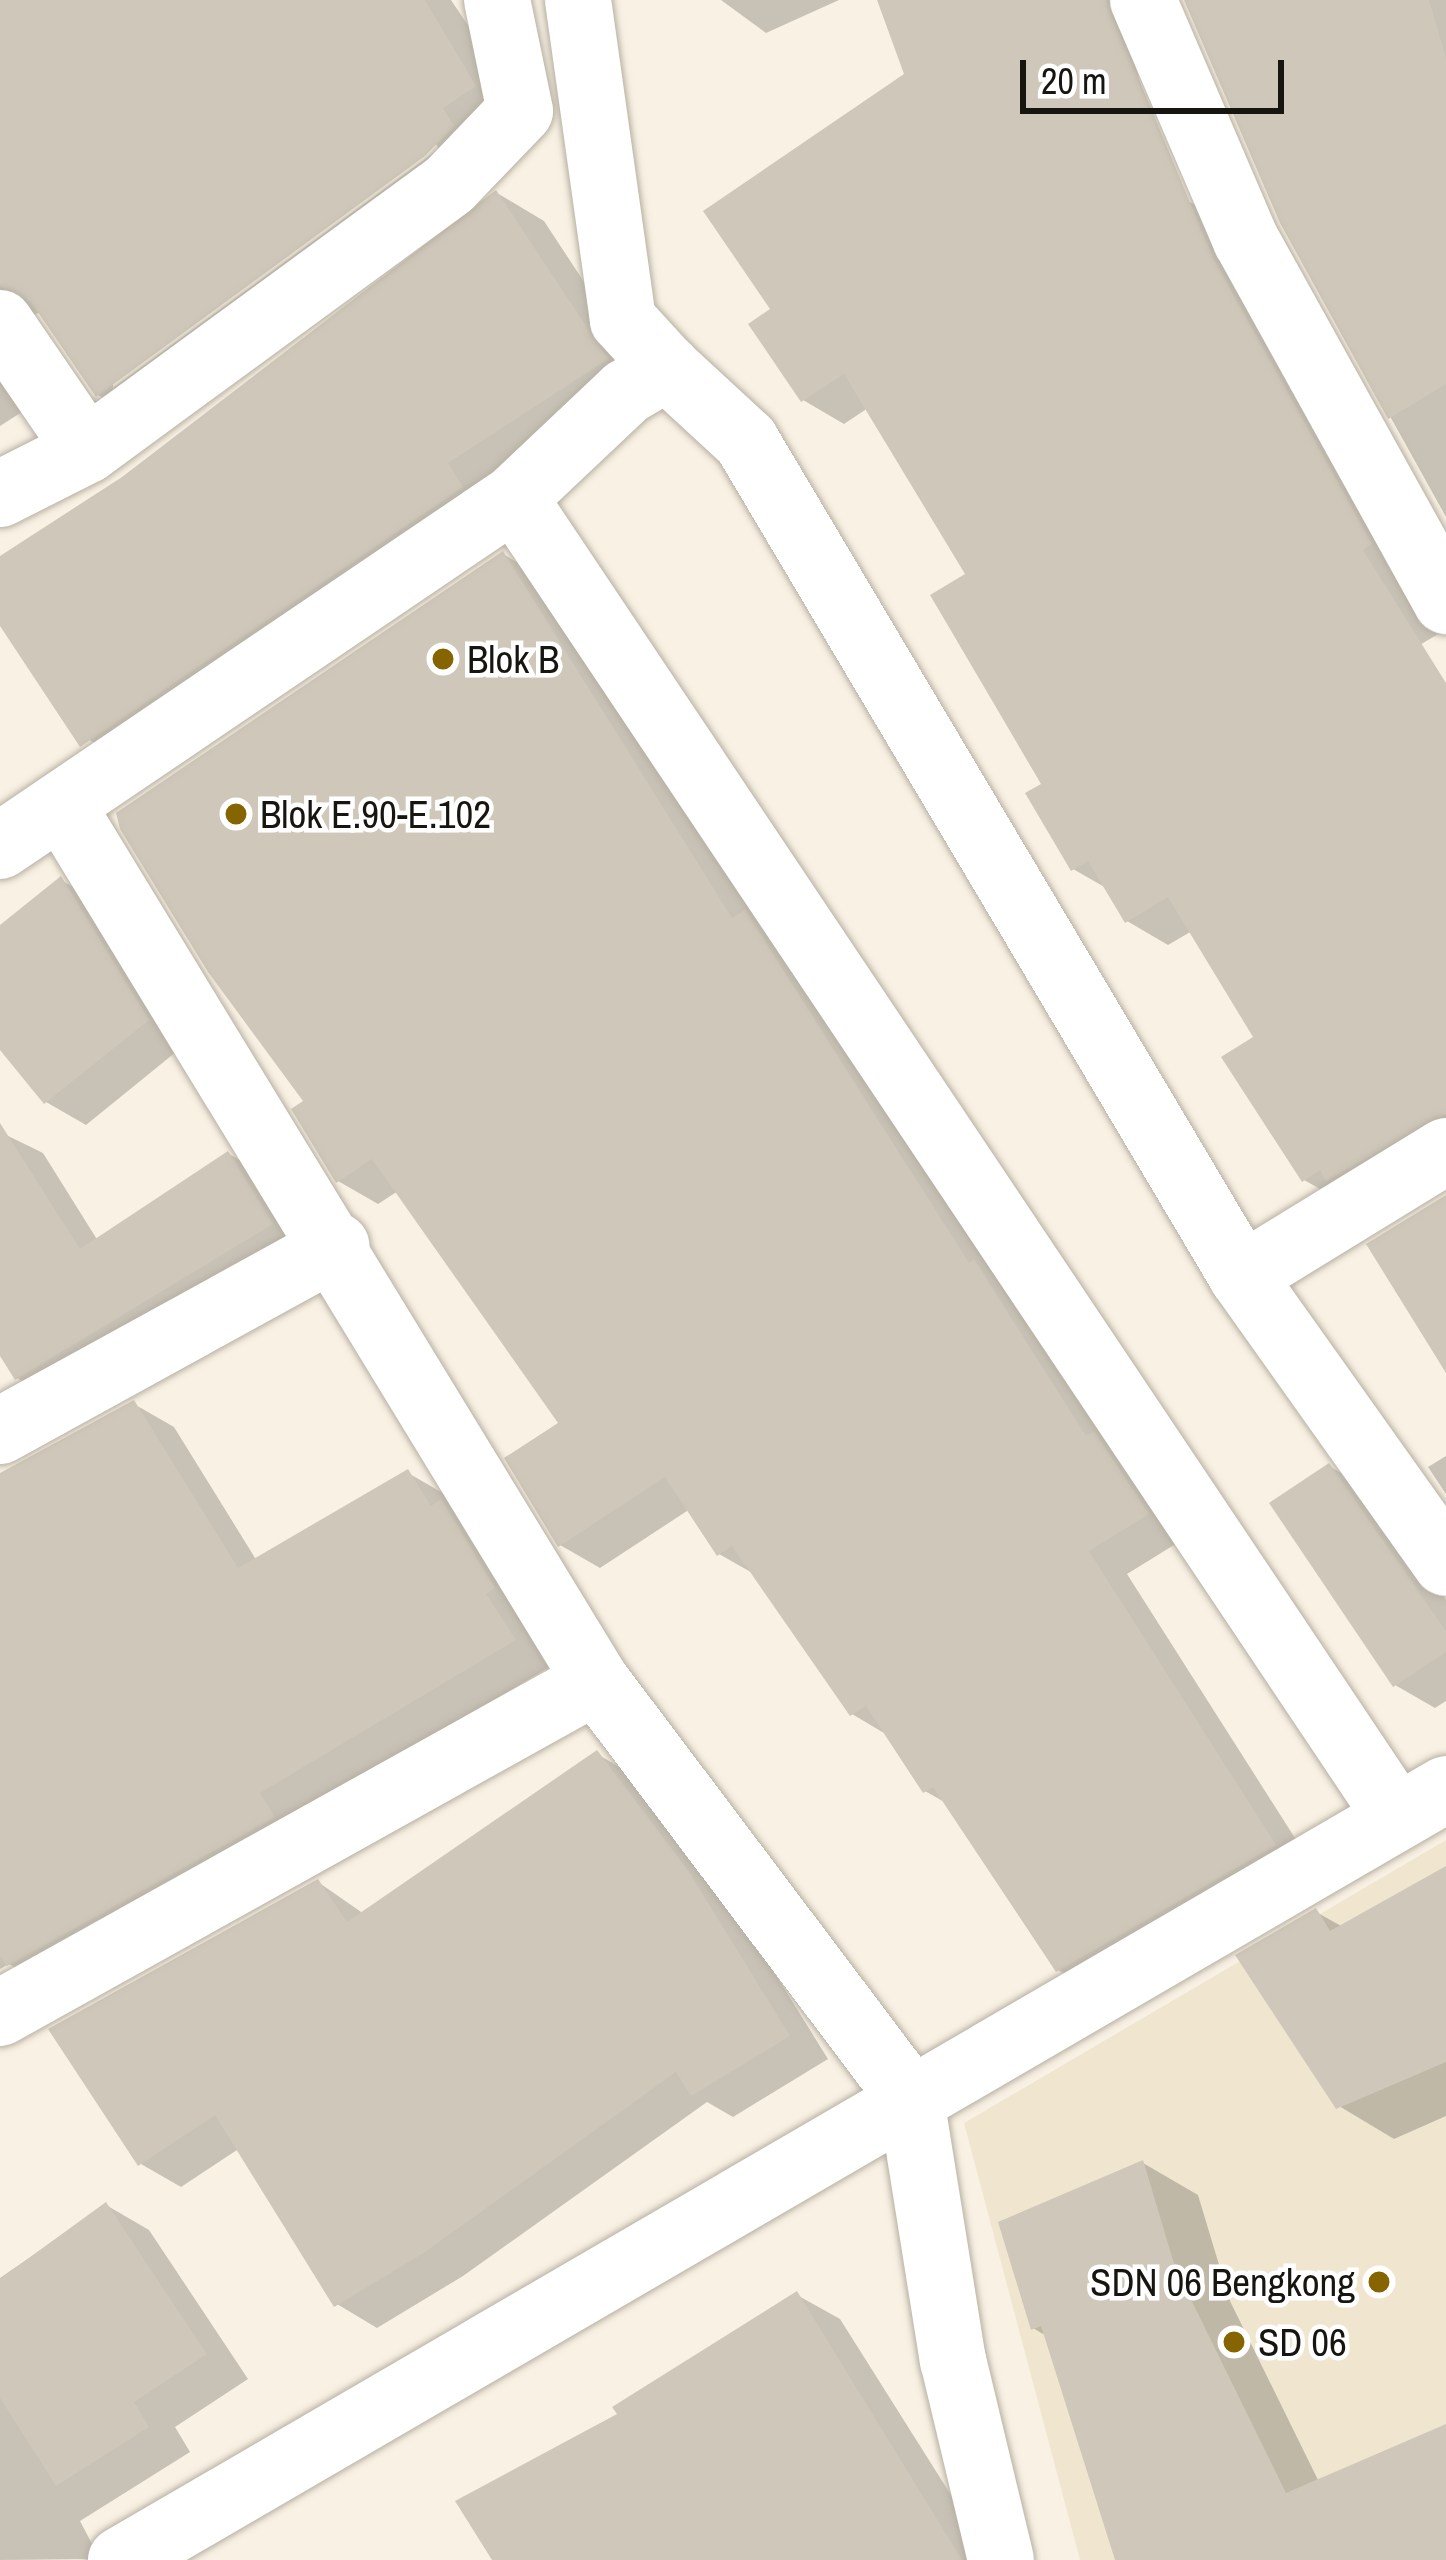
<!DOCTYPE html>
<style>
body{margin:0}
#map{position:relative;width:1446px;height:2560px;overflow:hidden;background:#f9f2e4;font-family:"Archivo Narrow",sans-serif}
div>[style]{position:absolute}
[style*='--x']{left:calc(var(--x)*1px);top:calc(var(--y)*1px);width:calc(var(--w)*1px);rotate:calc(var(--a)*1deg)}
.built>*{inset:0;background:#f0e6d0}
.shadow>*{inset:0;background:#0003}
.building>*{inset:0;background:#cfc8ba}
.roads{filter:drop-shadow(0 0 3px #b7b0a2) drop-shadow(0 0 3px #b7b0a2)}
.minor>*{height:66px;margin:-33px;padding:0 33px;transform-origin:33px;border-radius:33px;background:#fff}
.dots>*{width:33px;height:33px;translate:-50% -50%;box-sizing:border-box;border:6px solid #fff;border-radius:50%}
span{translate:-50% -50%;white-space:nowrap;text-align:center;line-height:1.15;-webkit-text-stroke:9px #fff;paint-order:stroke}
.poi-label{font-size:39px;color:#171510}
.left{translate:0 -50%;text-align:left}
.right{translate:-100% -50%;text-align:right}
.scale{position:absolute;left:1020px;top:60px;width:264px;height:54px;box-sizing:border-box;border:6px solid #171510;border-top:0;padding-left:15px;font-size:36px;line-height:42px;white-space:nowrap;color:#171510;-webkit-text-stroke:9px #fff;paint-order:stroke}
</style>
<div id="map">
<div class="built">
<div style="clip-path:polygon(1446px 1840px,1446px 2560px,1080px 2560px,964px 2123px)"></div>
</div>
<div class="shadow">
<div style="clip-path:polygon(evenodd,0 0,451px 0,520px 103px,145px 421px,98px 395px,42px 312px,26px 317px,36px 403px,0 426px,0 0,436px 144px,439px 149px,113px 388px,113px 381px,436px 144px)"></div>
<div style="clip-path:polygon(721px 0,839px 0,766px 33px)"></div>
<div style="clip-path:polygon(880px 0,1118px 0,1182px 241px,1192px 239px,1190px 202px,1228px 224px,1445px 630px,1418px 646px,1446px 695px,1446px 1159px,1345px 1203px,1304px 1180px,1257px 1038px,1192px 931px,1168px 945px,1127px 921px,1108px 889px,1073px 869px,969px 575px,868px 408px,844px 424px,803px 400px,774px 310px,908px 76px)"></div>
<div style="clip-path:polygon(1185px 0,1446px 0,1446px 517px,1282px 222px)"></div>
<div style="clip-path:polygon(497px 193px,544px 221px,653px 387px,119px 757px,72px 730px,0 620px,0 559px,124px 479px)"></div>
<div style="clip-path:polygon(503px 554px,543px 577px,757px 920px,785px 937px,1187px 1537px,1127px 1574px,1314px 1868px,1098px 1993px,1058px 1970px,948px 1804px,925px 1791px,889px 1736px,852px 1714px,756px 1575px,719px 1554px,690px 1509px,600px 1568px,560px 1545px,562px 1424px,398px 1191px,378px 1204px,338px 1181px,307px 1102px)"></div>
<div style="clip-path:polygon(61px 880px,101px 903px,187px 1043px,86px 1125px,46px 1102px,0 1046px,0 929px)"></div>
<div style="clip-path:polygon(0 1132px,43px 1153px,98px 1241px,229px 1154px,269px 1177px,312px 1248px,57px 1401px,17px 1378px,0 1351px)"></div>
<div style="clip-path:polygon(134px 1404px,174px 1427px,257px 1561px,408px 1473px,448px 1496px,554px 1664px,298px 1817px,49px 1987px,9px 1964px,0 1969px,0 1479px)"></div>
<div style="clip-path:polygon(1446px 1456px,1446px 1494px,1428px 1467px)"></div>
<div style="clip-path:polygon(1329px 1466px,1369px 1489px,1446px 1600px,1446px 1701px,1435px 1708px,1395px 1685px)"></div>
<div style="clip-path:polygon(597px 1754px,637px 1777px,728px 1898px,828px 2059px,733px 2117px,707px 2102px,463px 2276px,377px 2328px,337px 2304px,240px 2148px,181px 2187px,141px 2164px,318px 1882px,364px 1914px)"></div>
<div style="clip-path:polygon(1446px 1870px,1446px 2116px,1394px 2139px,1339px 2106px,1316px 1912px,1343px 1927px)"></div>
<div style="clip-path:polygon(1143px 2163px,1198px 2195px,1230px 2301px,1319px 2482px,1446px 2427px,1446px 2560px,1118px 2560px,1048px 2337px,1033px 2328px)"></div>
<div style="clip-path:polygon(106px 2205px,149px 2230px,248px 2379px,175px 2427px,190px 2452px,80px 2521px,100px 2559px,0 2560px,0 2278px)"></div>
<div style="clip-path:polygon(797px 2295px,840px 2319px,992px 2560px,496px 2560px,621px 2415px)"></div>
</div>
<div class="building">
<div style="clip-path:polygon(0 0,425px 0,476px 86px,443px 108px,454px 126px,425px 156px,96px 397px,31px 302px,0 286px)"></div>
<div style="clip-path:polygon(877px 0,1106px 0,1213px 258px,1372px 544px,1363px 550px,1446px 683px,1446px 1114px,1326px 1181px,1320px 1170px,1302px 1182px,1221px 1057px,1253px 1037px,1168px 897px,1125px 923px,1088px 861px,1071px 871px,1025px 793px,1041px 784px,930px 595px,965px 574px,844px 374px,801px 402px,748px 324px,770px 309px,703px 211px,904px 74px)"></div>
<div style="clip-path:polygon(1184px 0,1429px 0,1446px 58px,1446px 384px,1388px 419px,1280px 223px)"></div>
<div style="clip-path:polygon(496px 190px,608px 359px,448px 463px,463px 487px,80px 747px,0 626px,0 556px,122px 477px)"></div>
<div style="clip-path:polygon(503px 551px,732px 918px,745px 910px,969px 1263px,974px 1259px,1086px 1436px,1094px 1431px,1149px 1514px,1089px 1551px,1276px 1845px,1056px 1972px,933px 1787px,923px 1793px,866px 1706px,850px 1716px,732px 1546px,717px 1556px,665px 1477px,558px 1547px,504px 1458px,558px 1423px,372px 1159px,336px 1183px,291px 1109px,303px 1101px,208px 972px,120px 829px,116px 813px)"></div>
<div style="clip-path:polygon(61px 876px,149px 1020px,44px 1104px,0 1050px,0 925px)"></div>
<div style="clip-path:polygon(0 1123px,80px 1249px,228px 1151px,273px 1224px,15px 1380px,0 1356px)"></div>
<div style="clip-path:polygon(1446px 1195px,1446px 1373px,1366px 1244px)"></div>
<div style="clip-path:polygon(134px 1400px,238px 1568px,408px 1469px,431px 1506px,441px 1499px,495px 1588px,486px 1594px,516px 1640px,260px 1793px,275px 1817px,7px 1966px,0 1956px,0 1473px)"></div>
<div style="clip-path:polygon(1329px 1463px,1446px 1631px,1446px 1652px,1393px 1687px,1269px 1503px)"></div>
<div style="clip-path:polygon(597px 1750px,689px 1872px,790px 2036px,691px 2096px,676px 2072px,422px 2254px,334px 2307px,215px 2115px,138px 2166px,48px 2029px,318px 1879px,347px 1922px)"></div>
<div style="clip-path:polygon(1446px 1866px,1446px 2062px,1336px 2109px,1235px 1955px,1316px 1908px,1330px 1931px)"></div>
<div style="clip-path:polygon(1143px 2160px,1175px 2267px,1286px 2493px,1446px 2424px,1446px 2560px,1115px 2560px,1041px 2326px,1031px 2330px,998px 2222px)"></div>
<div style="clip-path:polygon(106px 2202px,207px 2354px,134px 2402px,149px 2427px,56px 2486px,0 2398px,0 2279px)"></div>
<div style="clip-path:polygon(797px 2291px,962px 2560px,492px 2560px,455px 2501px,617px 2414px,612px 2407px)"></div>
</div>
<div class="roads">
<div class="minor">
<div style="--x:578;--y:0;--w:323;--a:82"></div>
<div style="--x:623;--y:320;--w:65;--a:47.5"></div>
<div style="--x:1143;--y:0;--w:261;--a:66.8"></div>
<div style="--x:1246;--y:240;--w:413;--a:61"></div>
<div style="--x:0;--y:323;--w:154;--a:55.6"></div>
<div style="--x:0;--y:494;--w:97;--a:-26.8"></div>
<div style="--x:87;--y:450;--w:450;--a:-36.2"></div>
<div style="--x:450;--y:184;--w:101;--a:-46.2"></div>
<div style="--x:520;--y:111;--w:113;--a:-101.7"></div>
<div style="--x:64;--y:809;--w:1021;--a:58.61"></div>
<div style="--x:596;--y:1681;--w:523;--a:53"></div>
<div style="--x:911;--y:2099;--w:264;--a:80.9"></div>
<div style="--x:953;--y:2360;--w:206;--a:76.5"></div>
<div style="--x:0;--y:846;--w:621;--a:-34.1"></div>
<div style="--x:1242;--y:1276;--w:239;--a:-31.5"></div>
<div style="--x:0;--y:1431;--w:384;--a:-28.8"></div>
<div style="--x:1397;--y:1817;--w:1587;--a:-123.8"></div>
<div style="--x:514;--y:498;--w:154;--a:-43.4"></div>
<div style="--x:626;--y:392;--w:48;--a:-30.3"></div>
<div style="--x:667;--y:368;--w:108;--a:42.7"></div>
<div style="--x:746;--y:441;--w:971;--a:59.29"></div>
<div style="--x:1242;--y:1276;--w:352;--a:54.6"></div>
<div style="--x:0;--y:2013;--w:682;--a:-29.12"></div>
<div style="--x:121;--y:2560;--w:1533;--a:-30.19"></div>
</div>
</div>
<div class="dots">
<div style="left:443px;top:659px;background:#866400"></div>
<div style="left:236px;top:814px;background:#866400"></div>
<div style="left:1379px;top:2282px;background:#866400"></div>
<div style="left:1234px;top:2342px;background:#866400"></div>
</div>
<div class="poi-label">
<span class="left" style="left:467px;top:659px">Blok B</span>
<span class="left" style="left:260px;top:814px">Blok E.90-E.102</span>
<span class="right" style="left:1355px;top:2282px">SDN 06 Bengkong</span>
<span class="left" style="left:1258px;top:2342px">SD 06</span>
</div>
<div class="scale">20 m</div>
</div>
